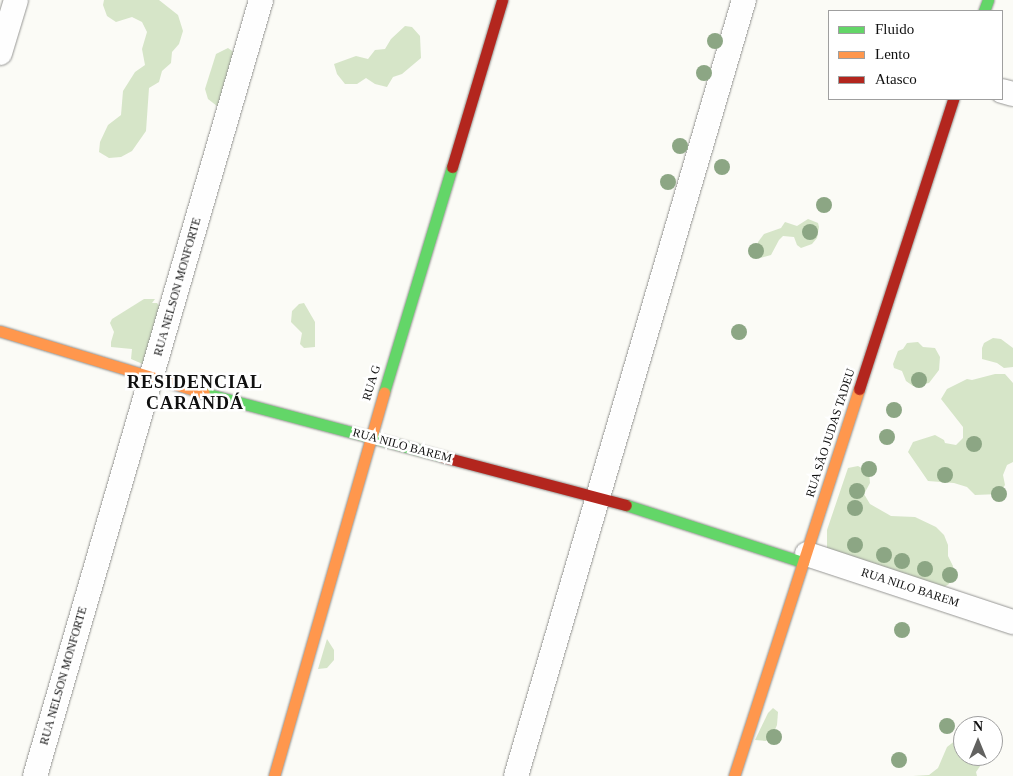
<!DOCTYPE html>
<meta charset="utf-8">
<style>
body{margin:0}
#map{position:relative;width:1013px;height:776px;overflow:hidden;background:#fbfbf6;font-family:Georgia,serif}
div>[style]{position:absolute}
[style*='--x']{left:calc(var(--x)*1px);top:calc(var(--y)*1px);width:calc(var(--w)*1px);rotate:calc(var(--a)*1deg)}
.forest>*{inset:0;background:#d6e5c8}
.roads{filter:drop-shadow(0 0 1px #969694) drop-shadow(0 0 1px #969694)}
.street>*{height:24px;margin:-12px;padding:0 12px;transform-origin:12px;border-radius:12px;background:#fefefe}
.fast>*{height:11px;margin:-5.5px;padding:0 5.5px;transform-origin:5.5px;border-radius:5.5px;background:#63d668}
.slow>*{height:11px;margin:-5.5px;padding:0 5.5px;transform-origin:5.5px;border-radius:5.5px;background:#ff974d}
.jam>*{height:11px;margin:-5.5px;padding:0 5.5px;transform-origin:5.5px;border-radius:5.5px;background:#b3261e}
.trees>*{width:16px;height:16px;margin:-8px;border-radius:50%;background:#8ca684}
span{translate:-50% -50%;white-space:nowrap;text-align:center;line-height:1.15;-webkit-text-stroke:5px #fff;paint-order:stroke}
.street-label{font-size:12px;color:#101010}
.district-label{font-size:18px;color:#101010;font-weight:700;letter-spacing:1px}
.legend{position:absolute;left:828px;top:10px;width:175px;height:90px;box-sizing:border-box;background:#fff;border:1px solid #9f9f9f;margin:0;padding:6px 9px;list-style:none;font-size:15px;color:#101010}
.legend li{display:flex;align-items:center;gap:10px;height:25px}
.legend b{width:25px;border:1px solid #9f9f9f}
.north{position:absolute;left:953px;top:716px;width:50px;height:50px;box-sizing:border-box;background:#fff;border:1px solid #9f9f9f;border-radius:50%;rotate:0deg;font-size:14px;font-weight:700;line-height:20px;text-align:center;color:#101010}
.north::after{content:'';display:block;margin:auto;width:18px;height:22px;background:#626260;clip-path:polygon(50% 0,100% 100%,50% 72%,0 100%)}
</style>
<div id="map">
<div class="forest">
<div style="clip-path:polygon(104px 0,159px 0,178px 15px,183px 31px,179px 44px,172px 52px,171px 63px,162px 71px,159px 82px,149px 88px,146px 131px,132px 151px,121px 157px,109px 158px,99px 152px,100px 142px,108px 125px,121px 115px,123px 91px,135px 72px,145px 65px,142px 49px,147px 32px,142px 22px,132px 17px,116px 22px,107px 16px,103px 5px)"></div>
<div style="clip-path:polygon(405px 26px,412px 27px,420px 36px,421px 58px,402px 74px,393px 77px,387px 87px,375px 84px,366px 78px,357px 84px,345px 84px,337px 74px,334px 64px,356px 56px,368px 59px,375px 50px,385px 49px,391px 39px)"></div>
<div style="clip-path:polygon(228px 48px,235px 53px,223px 103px,217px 106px,208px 99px,205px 89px,216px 54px)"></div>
<div style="clip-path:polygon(808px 219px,818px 223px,819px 227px,817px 238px,812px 244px,801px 248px,797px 245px,794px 237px,783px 236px,779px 240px,771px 255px,760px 258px,756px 253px,758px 242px,764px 234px,781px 228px,785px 222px,797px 226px)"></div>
<div style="clip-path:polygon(144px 299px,155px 299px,152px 303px,157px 303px,160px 307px,152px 368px,131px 359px,132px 349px,111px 347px,111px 342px,114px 332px,110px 323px,112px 319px)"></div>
<div style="clip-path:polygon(304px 303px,315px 322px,315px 347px,304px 348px,300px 344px,302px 333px,291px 322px,292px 311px,299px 304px)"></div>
<div style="clip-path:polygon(993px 338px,1001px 339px,1013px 348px,1013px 367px,1004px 368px,997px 363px,982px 359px,982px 348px,984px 343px)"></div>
<div style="clip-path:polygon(918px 342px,923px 347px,935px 348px,940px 357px,939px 370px,929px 383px,913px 386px,906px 381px,902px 371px,894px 368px,893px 364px,898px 351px,903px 349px,907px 343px)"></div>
<div style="clip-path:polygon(995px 374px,1005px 374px,1013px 383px,1013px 462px,1007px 465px,1003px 475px,1005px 485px,999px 494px,975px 495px,967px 487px,954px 483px,928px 481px,908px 452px,913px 442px,935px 435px,944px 440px,945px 443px,956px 445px,963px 438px,963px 427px,941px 399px,947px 389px,967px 379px,972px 380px)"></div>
<div style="clip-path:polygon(858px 466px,869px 472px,870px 483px,864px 494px,870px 504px,891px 516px,915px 517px,936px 527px,944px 535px,948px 545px,948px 556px,953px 566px,949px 584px,939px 590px,827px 551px,827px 530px,848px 468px)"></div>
<div style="clip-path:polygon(327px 639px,334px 650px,334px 660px,327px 668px,318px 669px)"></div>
<div style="clip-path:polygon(773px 708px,778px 712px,777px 725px,774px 732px,766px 741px,755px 740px,768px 713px)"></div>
<div style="clip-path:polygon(956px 740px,963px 740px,963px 756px,987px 756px,976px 772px,977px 776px,913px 776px,929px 775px,938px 768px,947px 747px)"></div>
</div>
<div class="roads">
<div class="street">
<div style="--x:0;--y:53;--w:55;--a:-73.2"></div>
<div style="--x:1002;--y:91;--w:11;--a:15"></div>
<div style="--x:807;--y:554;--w:217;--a:18.3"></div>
<div style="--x:35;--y:776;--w:808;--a:-73.76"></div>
<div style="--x:516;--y:776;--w:809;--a:-73.63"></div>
</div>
<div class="fast">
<div style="--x:984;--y:11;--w:12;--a:-70"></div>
<div style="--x:384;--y:392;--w:235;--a:-73.2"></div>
<div style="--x:204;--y:393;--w:248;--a:14.9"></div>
<div style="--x:626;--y:505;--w:186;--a:17.9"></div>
</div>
<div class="slow">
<div style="--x:0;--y:331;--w:213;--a:16.9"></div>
<div style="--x:274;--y:776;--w:399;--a:-74"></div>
<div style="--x:734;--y:776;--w:407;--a:-72.1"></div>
</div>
<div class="jam">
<div style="--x:452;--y:167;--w:174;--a:-73.3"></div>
<div style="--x:859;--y:389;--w:305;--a:-72"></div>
<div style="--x:444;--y:457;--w:188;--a:14.8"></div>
</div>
</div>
<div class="trees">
<div style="left:715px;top:41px"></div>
<div style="left:704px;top:73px"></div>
<div style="left:680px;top:146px"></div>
<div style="left:722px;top:167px"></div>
<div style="left:668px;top:182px"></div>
<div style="left:824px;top:205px"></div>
<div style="left:810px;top:232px"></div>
<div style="left:756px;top:251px"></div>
<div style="left:739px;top:332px"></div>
<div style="left:919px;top:380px"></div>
<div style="left:894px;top:410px"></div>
<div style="left:887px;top:437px"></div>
<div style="left:974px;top:444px"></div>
<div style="left:869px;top:469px"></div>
<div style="left:945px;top:475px"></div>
<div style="left:857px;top:491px"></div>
<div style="left:999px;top:494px"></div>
<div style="left:855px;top:508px"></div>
<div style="left:855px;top:545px"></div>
<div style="left:884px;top:555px"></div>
<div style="left:902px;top:561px"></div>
<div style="left:925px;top:569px"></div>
<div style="left:950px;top:575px"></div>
<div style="left:902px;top:630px"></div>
<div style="left:947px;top:726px"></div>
<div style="left:774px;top:737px"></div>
<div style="left:899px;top:760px"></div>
</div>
<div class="street-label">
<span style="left:178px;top:287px;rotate:-74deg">RUA NELSON MONFORTE</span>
<span style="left:372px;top:383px;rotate:-73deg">RUA G</span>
<span style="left:831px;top:433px;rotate:-72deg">RUA SÃO JUDAS TADEU</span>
<span style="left:402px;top:446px;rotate:15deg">RUA NILO BAREM</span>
<span style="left:910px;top:588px;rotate:18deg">RUA NILO BAREM</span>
<span style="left:64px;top:676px;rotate:-74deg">RUA NELSON MONFORTE</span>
</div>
<div class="district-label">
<span style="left:195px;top:393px">RESIDENCIAL<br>CARANDÁ</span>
</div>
<ul class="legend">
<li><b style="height:6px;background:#63d668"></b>Fluido</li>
<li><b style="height:6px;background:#ff974d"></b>Lento</li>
<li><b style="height:6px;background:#b3261e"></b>Atasco</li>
</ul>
<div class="north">N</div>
</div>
